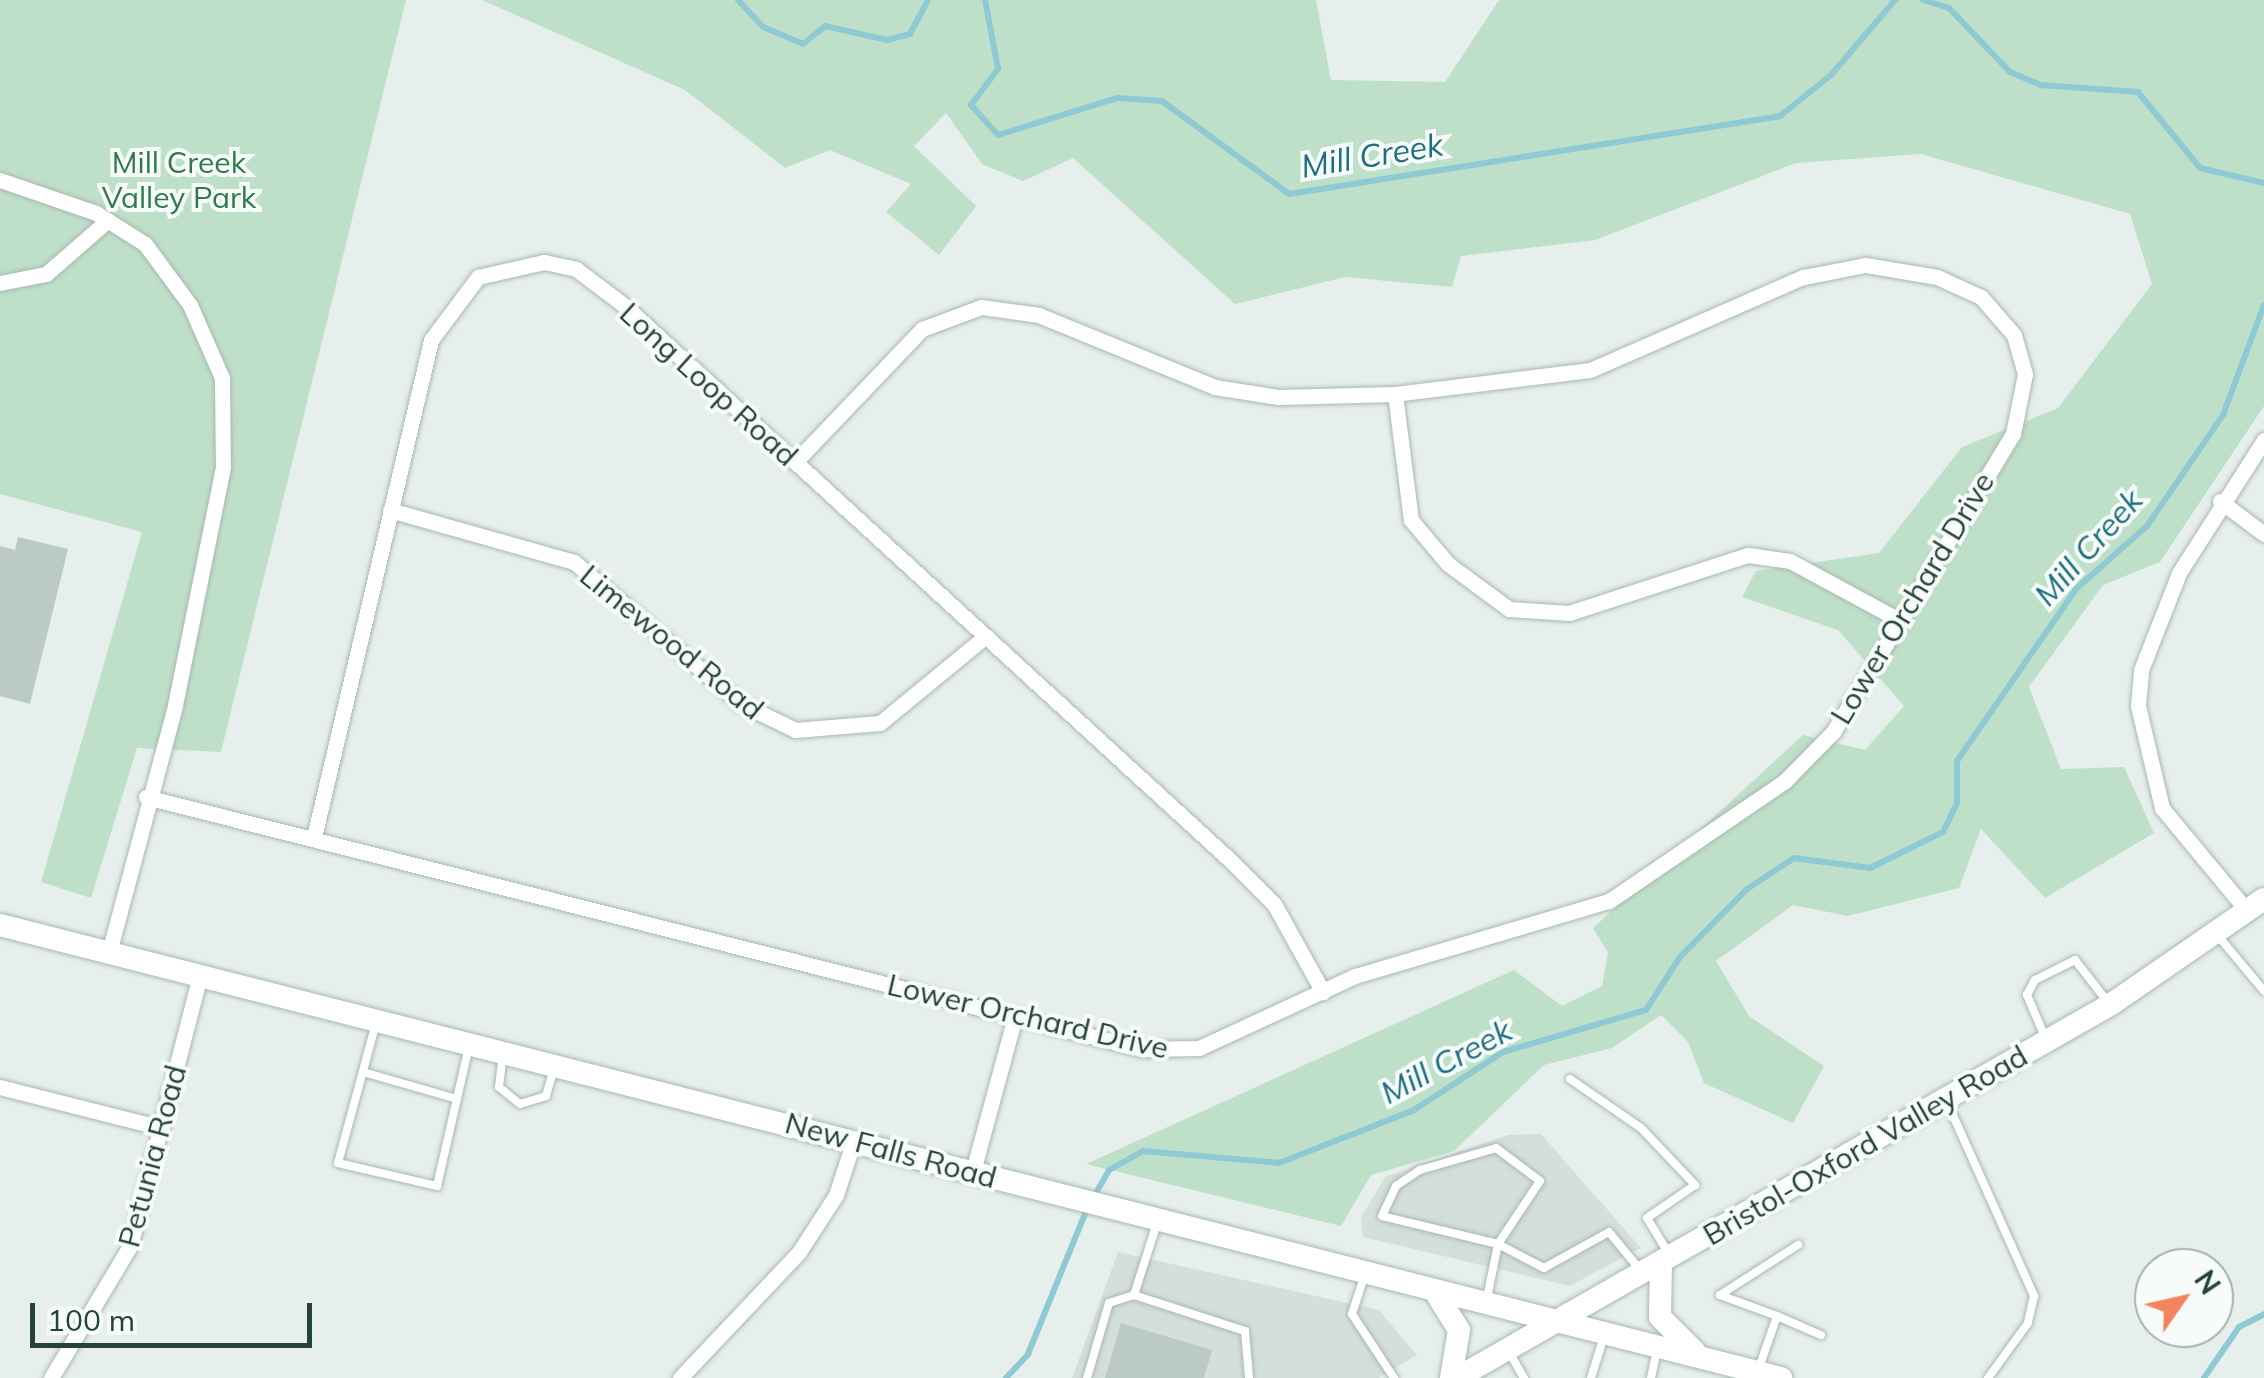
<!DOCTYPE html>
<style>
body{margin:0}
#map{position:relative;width:2264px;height:1378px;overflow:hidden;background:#e6efeb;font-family:Mulish,sans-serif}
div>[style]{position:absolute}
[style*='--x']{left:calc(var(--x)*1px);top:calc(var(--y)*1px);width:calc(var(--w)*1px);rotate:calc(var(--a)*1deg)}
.built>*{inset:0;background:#d4dfda}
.green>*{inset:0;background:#bfe0c8}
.stream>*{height:6px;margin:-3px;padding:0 3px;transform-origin:3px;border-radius:3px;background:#8ec9d4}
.building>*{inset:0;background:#bbcac4}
.roads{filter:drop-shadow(0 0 2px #a8b8b2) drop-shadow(0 0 2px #a8b8b2)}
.service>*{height:8px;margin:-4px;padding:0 4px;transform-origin:4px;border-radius:4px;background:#fff}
.minor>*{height:15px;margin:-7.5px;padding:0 7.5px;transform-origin:7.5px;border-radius:7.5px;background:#fff}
.secondary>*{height:22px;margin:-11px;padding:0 11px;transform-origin:11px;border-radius:11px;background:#fff}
span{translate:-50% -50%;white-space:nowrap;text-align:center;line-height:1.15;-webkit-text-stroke:8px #f7fbf9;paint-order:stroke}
.park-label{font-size:30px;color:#2d7a4b}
.street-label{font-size:30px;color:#24423a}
.water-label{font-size:32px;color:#1c6f80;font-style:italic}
.north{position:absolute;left:2134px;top:1248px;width:100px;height:100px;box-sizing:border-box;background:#f7fbf9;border:2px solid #a3b1ad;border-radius:50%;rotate:56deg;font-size:28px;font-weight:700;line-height:40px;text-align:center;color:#24423a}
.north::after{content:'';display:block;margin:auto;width:35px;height:45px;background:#f4845f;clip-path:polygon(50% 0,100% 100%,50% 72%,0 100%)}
.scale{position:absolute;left:30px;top:1303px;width:282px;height:45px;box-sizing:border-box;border:5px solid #24423a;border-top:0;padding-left:12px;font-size:30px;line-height:35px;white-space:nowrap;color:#24423a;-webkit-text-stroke:8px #f7fbf9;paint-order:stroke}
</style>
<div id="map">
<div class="built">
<div style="clip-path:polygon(1541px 1134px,1641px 1248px,1570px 1286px,1363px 1237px,1361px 1218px,1385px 1177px,1508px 1135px)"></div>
<div style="clip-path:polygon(1118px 1252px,1379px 1310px,1417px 1355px,1379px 1378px,1072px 1378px)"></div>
</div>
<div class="green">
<div style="clip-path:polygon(0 0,406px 0,221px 752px,137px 748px,91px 898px,41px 882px,142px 532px,0 494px)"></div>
<div style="clip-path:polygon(482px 0,1316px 0,1331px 80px,1445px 82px,1499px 0,2264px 0,2264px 406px,2160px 562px,2103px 585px,2029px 687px,2061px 769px,2124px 767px,2154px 833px,2045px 898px,1981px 829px,1959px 888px,1848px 916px,1793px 905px,1716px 961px,1749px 1016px,1824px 1066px,1793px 1123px,1704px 1083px,1688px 1042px,1661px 1015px,1612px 1048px,1544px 1065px,1454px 1151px,1371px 1175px,1341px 1226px,1086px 1164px,1514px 970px,1562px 1006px,1602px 986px,1608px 953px,1593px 928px,1803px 735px,1865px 750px,1904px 706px,1838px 630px,1742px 597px,1756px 571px,1879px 553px,1962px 447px,2058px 408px,2152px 284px,2130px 214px,1921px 154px,1796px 163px,1595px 240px,1461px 256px,1452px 287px,1345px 277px,1235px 304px,1073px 158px,1023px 181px,982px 164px,946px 113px,914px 146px,976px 206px,939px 255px,886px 212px,911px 184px,830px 150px,785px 168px,685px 90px)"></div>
</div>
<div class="stream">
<div style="--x:738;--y:0;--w:37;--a:47"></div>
<div style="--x:763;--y:27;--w:43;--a:23"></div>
<div style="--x:803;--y:44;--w:28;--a:-39"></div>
<div style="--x:825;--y:26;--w:64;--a:12.7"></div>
<div style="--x:887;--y:40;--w:24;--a:-15"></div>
<div style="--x:910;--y:34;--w:38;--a:-62"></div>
<div style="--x:985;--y:0;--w:70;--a:79.3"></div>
<div style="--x:998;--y:69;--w:45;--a:126.9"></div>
<div style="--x:971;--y:105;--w:40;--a:48"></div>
<div style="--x:998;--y:135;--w:125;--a:-17.3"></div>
<div style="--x:1117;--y:98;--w:45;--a:3.8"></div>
<div style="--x:1162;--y:101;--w:157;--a:36.2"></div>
<div style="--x:1289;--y:194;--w:497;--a:-9"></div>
<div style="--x:1780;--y:116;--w:65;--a:-38.8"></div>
<div style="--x:1831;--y:75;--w:99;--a:-49.5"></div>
<div style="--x:1923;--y:0;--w:27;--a:17"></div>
<div style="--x:1949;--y:8;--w:88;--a:46.4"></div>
<div style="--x:2010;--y:72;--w:34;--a:23"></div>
<div style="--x:2041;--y:85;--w:97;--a:4.1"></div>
<div style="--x:2138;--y:92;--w:98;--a:50.8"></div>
<div style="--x:2200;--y:168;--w:66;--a:13.2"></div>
<div style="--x:1093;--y:1198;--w:32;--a:-60"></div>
<div style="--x:1109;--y:1170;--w:39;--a:-29"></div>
<div style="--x:1143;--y:1151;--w:137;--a:5"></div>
<div style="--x:1279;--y:1163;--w:145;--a:-21.4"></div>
<div style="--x:1414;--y:1110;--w:106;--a:-33.1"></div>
<div style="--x:1503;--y:1052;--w:149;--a:-16.4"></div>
<div style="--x:1646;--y:1010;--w:63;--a:-57.3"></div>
<div style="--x:1680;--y:957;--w:95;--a:-45.4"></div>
<div style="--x:1747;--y:889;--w:56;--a:-33.4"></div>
<div style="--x:1794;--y:858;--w:77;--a:7.5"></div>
<div style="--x:1870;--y:868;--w:81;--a:-26.3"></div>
<div style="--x:1943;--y:832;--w:32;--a:-64"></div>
<div style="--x:1957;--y:803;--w:42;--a:-90"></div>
<div style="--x:1957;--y:761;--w:209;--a:-55.3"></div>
<div style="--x:2076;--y:589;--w:95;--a:-41.6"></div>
<div style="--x:2147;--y:526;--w:135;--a:-55.6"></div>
<div style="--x:2223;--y:415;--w:117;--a:-69.6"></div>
<div style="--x:1006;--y:1378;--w:33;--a:-47"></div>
<div style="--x:1028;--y:1354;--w:157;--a:-67.9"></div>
<div style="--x:2204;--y:1378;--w:62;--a:-55.5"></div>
<div style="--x:2239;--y:1327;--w:28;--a:-27"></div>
</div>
<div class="building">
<div style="clip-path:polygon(18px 537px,68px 549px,30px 704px,0 696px,0 546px,15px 550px)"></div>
<div style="clip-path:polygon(1121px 1323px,1212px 1350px,1204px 1378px,1105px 1378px)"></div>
</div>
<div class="roads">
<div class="service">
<div style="--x:2219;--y:937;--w:70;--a:50.2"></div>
<div style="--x:376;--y:1023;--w:145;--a:105.2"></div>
<div style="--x:338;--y:1163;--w:102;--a:13.1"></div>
<div style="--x:437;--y:1186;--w:144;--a:-77.1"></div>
<div style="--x:2045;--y:1037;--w:46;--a:-113.2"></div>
<div style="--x:2027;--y:995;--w:17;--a:-62"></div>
<div style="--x:2035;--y:980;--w:45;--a:-26.6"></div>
<div style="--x:2075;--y:960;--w:52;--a:52"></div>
<div style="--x:503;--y:1054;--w:33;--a:97"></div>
<div style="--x:499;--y:1087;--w:27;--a:39"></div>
<div style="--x:520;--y:1104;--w:27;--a:-17"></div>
<div style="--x:546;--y:1096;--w:29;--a:-74"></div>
<div style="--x:363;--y:1072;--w:98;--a:16"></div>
<div style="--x:1570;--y:1079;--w:86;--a:34.6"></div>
<div style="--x:1641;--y:1128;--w:79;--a:46.5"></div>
<div style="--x:1695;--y:1185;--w:58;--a:145.5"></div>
<div style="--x:1647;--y:1218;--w:42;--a:58.6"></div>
<div style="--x:1947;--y:1102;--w:213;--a:65.8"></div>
<div style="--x:2034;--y:1296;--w:28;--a:103"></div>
<div style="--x:2028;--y:1323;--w:68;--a:126"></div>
<div style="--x:1157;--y:1223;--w:76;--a:107.7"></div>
<div style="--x:1134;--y:1295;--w:117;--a:18"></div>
<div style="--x:1245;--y:1331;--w:47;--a:85.1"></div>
<div style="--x:1364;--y:1277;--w:39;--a:108"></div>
<div style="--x:1352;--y:1314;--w:77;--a:56.7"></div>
<div style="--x:1487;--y:1298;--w:55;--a:-78.5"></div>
<div style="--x:1498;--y:1244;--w:119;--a:-166.4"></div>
<div style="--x:1382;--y:1216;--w:33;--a:-65"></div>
<div style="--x:1396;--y:1186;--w:29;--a:-34"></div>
<div style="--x:1420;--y:1170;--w:79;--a:-16.1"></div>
<div style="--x:1496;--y:1148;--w:55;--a:36.9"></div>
<div style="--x:1540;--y:1181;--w:76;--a:123.7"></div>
<div style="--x:1498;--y:1244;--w:52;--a:27.6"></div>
<div style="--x:1544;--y:1268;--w:74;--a:-29"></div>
<div style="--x:1609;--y:1232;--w:50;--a:50.6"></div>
<div style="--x:1777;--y:1316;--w:48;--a:23.4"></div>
<div style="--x:1509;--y:1352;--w:30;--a:60"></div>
<div style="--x:1759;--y:1368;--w:55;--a:-70.9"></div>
<div style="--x:1777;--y:1316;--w:61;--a:-159.8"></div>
<div style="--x:1720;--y:1295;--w:93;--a:-32.7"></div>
<div style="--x:1087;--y:1378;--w:78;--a:-73.7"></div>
<div style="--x:1109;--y:1303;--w:26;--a:-18"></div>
<div style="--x:1591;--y:1378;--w:44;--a:-72.8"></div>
<div style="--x:1651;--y:1378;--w:29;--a:-78"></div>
</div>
<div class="minor">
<div style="--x:0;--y:180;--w:102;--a:19"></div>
<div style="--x:96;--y:213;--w:58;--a:32.3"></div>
<div style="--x:145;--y:244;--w:76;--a:53.6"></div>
<div style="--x:190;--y:305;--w:80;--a:66.3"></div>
<div style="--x:222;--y:378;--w:89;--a:89.4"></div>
<div style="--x:223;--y:467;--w:244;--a:101.4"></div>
<div style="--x:175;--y:706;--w:255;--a:105"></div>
<div style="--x:0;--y:283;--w:47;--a:-11.1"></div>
<div style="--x:46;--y:274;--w:82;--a:-41.1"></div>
<div style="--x:1395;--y:394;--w:127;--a:82.8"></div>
<div style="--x:1411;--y:520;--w:57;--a:49.9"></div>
<div style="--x:1448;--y:564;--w:76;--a:36.4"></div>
<div style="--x:1509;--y:609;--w:60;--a:3.8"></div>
<div style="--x:1569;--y:613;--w:188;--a:-18"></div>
<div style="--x:1748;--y:555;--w:42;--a:8.1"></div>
<div style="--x:1790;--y:561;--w:124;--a:28.4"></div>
<div style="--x:2220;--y:501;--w:55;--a:36.9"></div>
<div style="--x:390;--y:510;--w:191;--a:15.8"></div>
<div style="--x:574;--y:562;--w:218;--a:40.3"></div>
<div style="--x:740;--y:703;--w:61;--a:26.1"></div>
<div style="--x:795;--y:730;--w:85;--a:-4.7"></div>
<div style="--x:880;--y:723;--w:137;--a:-39.4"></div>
<div style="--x:146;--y:797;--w:1027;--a:14.2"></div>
<div style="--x:1142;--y:1049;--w:57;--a:-1"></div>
<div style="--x:1199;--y:1048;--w:172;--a:-24.8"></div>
<div style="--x:1355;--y:976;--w:265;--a:-16.5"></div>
<div style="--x:1609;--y:901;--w:213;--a:-34.3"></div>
<div style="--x:1785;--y:781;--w:69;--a:-45.6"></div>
<div style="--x:1833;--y:732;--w:348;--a:-58.9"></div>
<div style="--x:2013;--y:434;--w:61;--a:-78.7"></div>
<div style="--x:2025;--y:374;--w:41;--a:-105.8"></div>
<div style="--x:2014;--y:335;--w:50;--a:-131"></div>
<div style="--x:1981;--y:297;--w:48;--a:-155.6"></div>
<div style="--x:1937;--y:277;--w:73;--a:-170.5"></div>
<div style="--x:1865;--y:265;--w:63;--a:169"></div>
<div style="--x:1803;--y:277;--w:232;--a:156.4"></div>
<div style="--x:1590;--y:370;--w:196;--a:173"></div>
<div style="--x:1395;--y:394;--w:117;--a:178.5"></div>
<div style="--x:1278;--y:397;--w:64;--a:-171"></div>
<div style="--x:1215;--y:387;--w:190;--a:-157.8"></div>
<div style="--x:1039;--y:315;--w:59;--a:-172.1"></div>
<div style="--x:981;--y:307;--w:63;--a:159.6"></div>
<div style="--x:922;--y:329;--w:184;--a:133.7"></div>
<div style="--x:314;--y:837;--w:511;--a:-76.75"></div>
<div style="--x:431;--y:340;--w:79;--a:-53.3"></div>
<div style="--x:478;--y:277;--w:68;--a:-12.8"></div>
<div style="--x:544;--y:262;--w:33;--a:12"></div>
<div style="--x:576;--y:269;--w:63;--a:37.2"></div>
<div style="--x:626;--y:307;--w:819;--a:42.48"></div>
<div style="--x:1230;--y:860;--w:62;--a:45"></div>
<div style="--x:1274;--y:904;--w:101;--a:60.9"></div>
<div style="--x:2248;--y:912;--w:135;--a:-129.6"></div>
<div style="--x:2162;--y:808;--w:105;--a:-103.2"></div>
<div style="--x:2138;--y:706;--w:36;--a:-85"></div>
<div style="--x:2141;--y:670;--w:104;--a:-68.6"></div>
<div style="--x:2179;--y:573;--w:158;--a:-57.4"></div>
<div style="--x:0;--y:1087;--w:167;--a:14.2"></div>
<div style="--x:973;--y:1171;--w:161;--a:-74.8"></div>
<div style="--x:51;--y:1378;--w:154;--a:-59.1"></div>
<div style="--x:130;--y:1246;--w:280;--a:-75.5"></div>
<div style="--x:680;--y:1378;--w:173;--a:-46.6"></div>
<div style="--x:799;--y:1252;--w:68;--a:-57"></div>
<div style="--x:836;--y:1195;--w:58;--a:-71.9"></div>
</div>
<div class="secondary">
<div style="--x:0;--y:925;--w:1838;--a:14.27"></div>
<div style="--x:1661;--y:1263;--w:54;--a:91.1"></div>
<div style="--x:1660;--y:1317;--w:49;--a:45"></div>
<div style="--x:1434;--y:1290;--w:47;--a:58"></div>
<div style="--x:1459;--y:1330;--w:49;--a:99.5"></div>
<div style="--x:1457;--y:1378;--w:756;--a:-29.75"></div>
<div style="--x:2113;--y:1003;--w:183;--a:-34.6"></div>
</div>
</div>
<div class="park-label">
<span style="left:179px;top:179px">Mill Creek<br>Valley Park</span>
</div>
<div class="street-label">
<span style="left:709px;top:384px;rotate:42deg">Long Loop Road</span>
<span style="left:1912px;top:598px;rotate:-59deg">Lower Orchard Drive</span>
<span style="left:672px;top:642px;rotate:39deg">Limewood Road</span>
<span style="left:1028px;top:1016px;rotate:13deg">Lower Orchard Drive</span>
<span style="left:1865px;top:1145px;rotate:-30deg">Bristol-Oxford Valley Road</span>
<span style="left:891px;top:1150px;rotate:15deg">New Falls Road</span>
<span style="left:152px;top:1156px;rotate:-75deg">Petunia Road</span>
</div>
<div class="water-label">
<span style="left:1372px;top:155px;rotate:-9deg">Mill Creek</span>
<span style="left:2088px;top:547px;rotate:-48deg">Mill Creek</span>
<span style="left:1446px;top:1061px;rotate:-28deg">Mill Creek</span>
</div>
<div class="north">N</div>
<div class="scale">100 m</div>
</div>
